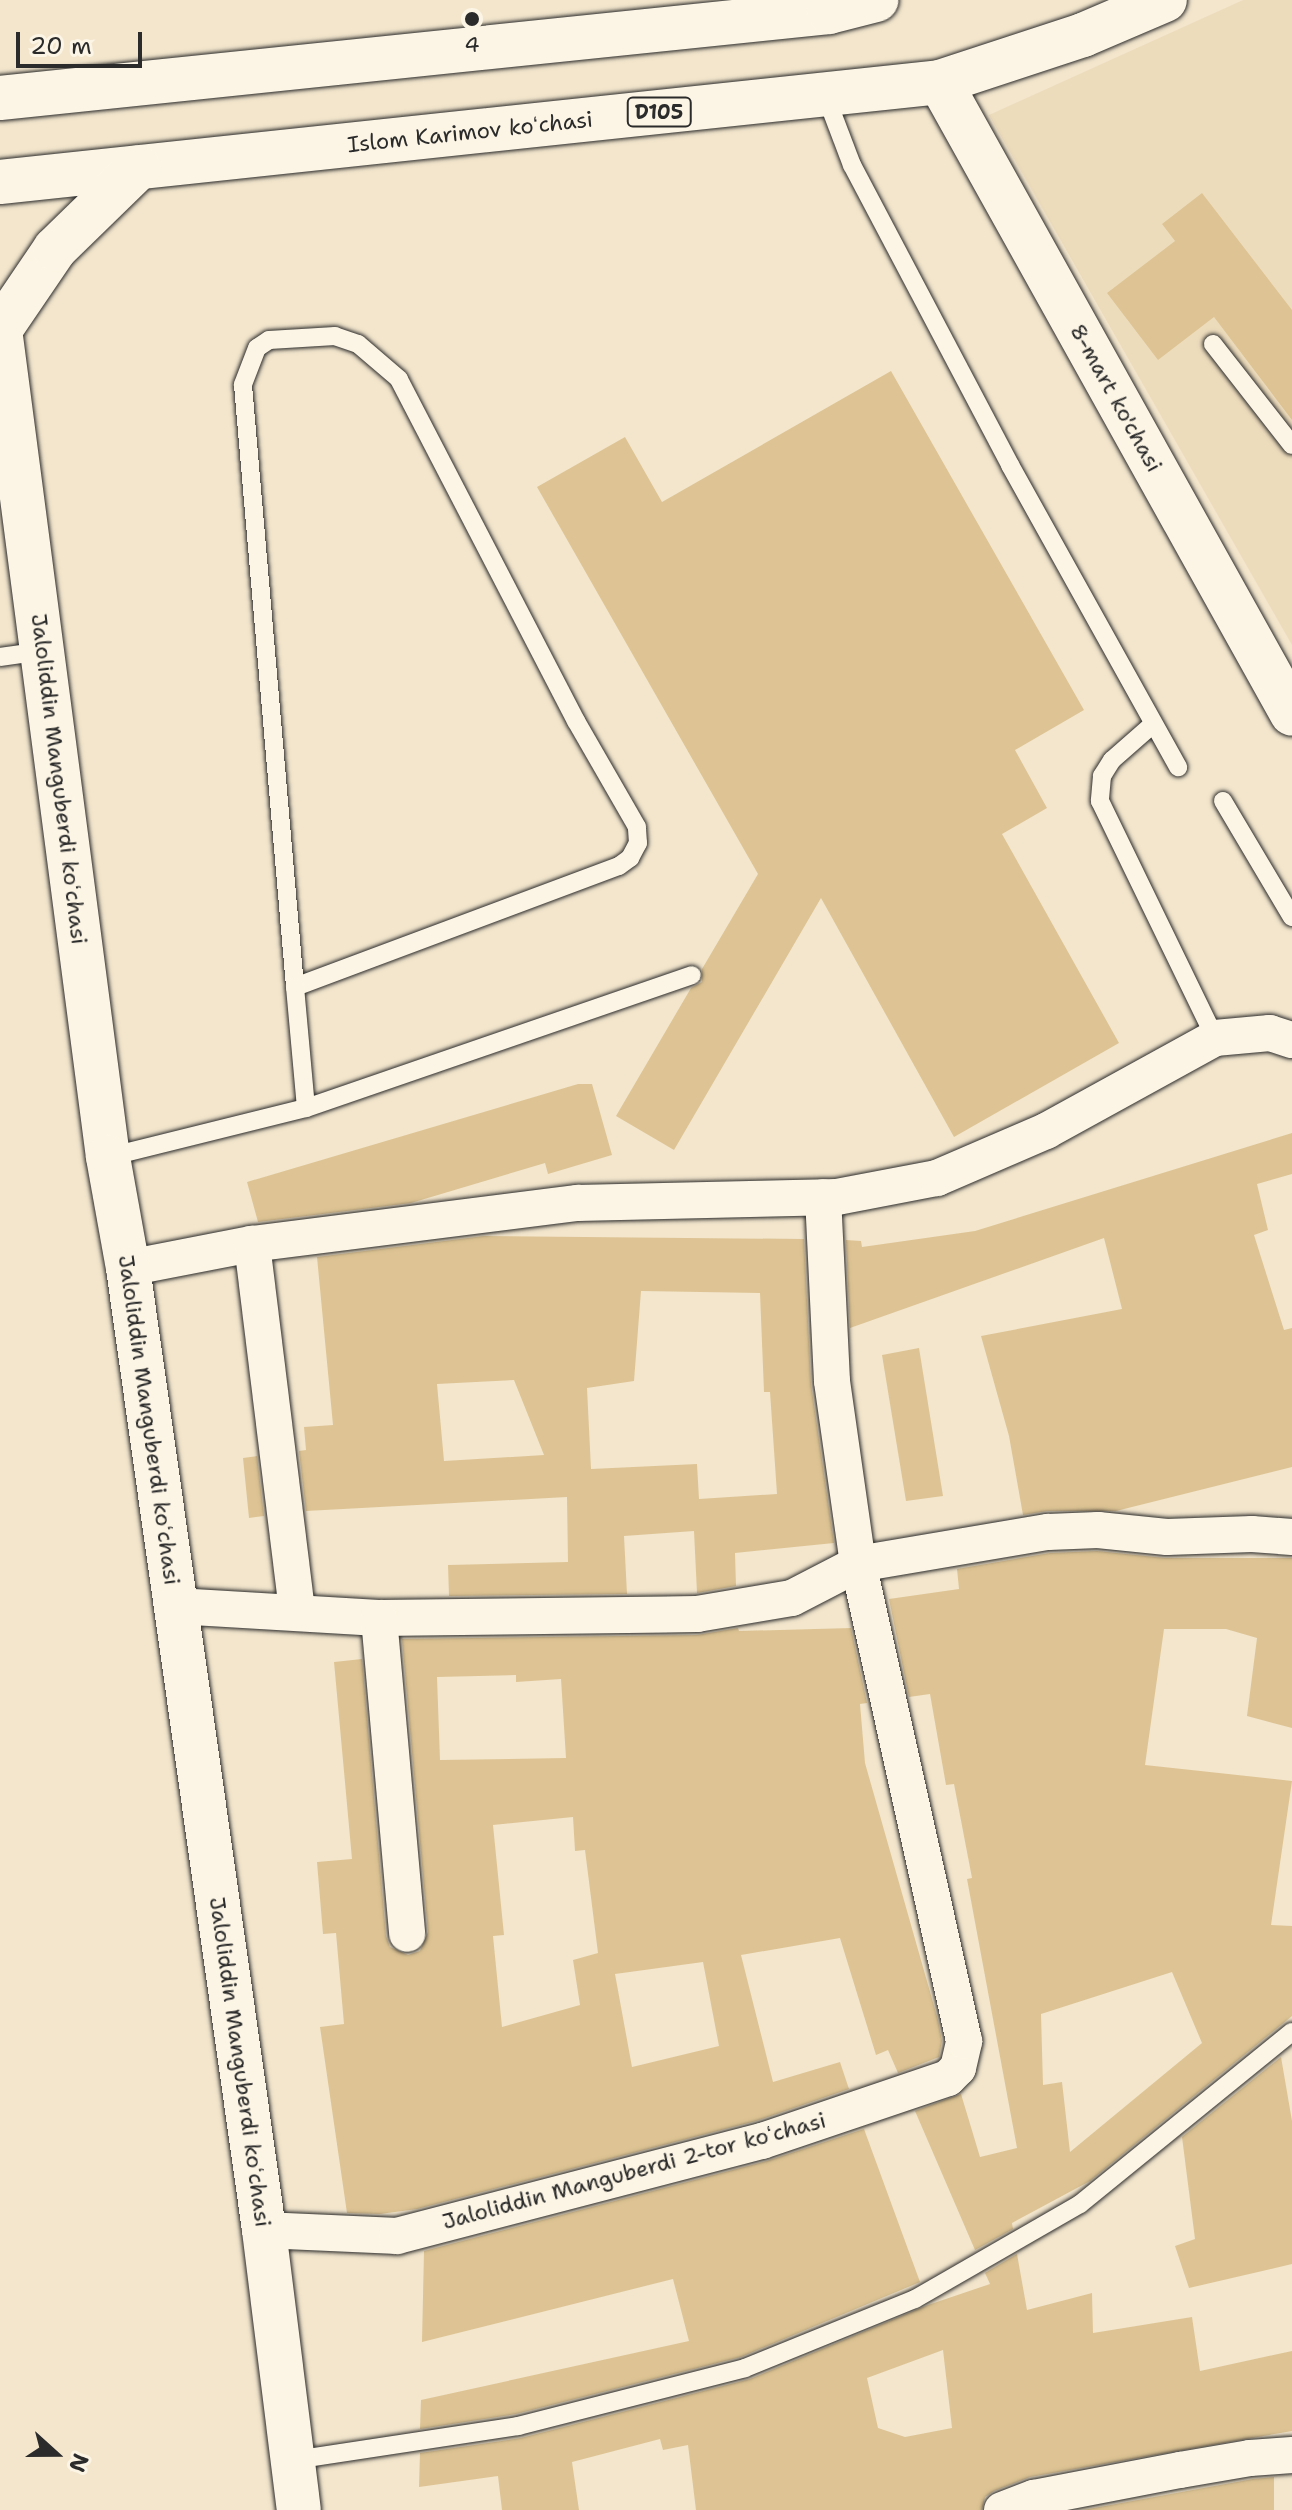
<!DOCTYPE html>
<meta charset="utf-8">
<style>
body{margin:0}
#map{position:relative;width:1292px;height:2510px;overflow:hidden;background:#f3e6cd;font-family:"Shantell Sans",sans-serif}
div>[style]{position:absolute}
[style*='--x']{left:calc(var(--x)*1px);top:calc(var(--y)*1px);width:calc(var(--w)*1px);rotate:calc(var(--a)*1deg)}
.built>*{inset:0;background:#eddcbc}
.building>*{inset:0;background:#dec494}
.roads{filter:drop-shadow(0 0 2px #2b2b2b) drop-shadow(0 0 2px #2b2b2b)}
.service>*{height:18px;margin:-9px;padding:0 9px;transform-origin:9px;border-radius:9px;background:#fcf5e5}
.minor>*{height:36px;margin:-18px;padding:0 18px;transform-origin:18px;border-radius:18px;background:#fcf5e5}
.tertiary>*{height:44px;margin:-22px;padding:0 22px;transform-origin:22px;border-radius:22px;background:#fcf5e5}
.secondary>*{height:44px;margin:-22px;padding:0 22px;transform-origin:22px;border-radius:22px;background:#fcf5e5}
.primary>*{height:44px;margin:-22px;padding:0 22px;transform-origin:22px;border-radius:22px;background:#fcf5e5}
.dots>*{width:22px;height:22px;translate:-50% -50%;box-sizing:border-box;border:4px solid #fcf5e5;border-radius:50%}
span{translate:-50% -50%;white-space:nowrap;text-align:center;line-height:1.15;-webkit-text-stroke:8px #fcf5e5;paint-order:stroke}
.shield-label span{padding:2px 6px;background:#fcf5e5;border:2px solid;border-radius:6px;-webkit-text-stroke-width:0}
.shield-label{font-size:20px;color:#2b2b2b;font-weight:700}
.poi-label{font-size:22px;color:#2b2b2b}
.street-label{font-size:22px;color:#2b2b2b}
.north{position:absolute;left:16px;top:2414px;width:80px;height:80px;-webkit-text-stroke:6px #fcf5e5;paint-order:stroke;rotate:111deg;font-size:22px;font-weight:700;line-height:32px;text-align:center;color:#2b2b2b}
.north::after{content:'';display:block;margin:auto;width:28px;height:36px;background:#2b2b2b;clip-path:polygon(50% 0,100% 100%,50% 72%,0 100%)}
.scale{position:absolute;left:16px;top:32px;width:126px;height:36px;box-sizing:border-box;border:4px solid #2b2b2b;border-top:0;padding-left:10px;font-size:24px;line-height:28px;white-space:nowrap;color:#2b2b2b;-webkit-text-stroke:6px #fcf5e5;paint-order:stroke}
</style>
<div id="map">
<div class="built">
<div style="clip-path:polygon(1243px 0,1292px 0,1292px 645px,989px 115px)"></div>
</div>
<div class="building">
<div style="clip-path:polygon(1202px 193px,1292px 310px,1292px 420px,1214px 317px,1158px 360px,1107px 293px,1175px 241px,1162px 224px)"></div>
<div style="clip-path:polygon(891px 371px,1084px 710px,1015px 750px,1047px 808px,1002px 834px,1119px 1043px,954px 1137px,821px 898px,674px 1150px,616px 1116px,691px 988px,702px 982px,702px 969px,758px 874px,537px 487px,625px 437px,662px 502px)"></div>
<div style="clip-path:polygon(578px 1084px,592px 1084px,612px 1155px,548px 1174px,545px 1163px,411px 1203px,258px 1222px,247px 1182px)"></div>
<div style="clip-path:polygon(1292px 1133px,1292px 1174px,1257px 1184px,1268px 1230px,1254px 1235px,1284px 1330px,1292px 1328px,1292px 1467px,1116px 1511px,1047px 1511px,1023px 1515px,1009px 1436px,981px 1336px,1122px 1309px,1104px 1238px,850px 1328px,846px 1240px,861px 1241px,862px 1247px,975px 1231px)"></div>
<div style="clip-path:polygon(evenodd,484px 1236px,804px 1239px,811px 1384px,834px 1543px,735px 1553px,736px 1586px,697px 1593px,694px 1531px,624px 1536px,627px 1594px,449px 1596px,448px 1565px,568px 1562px,567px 1497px,306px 1511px,299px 1451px,306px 1450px,304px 1427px,333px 1425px,317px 1257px,484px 1236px,641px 1291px,760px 1293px,764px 1392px,770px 1392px,777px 1494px,699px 1499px,697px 1464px,591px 1469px,587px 1388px,634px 1381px,641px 1291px,484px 1236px,514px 1380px,544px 1455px,444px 1461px,437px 1384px,514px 1380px)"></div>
<div style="clip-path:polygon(919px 1348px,943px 1496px,906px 1501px,882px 1355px)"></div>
<div style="clip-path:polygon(257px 1456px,264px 1516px,249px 1518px,243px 1458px)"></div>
<div style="clip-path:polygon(evenodd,1097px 1551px,1165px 1558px,1292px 1558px,1292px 1728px,1247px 1716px,1257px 1638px,1226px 1629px,1164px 1629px,1145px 1765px,1292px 1781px,1271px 1925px,1292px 1926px,1292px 2016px,1090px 2181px,1012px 2223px,1013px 2229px,975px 2250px,915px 2111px,961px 2094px,980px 2157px,1017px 2148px,967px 1879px,972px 1878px,954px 1784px,946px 1785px,930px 1694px,909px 1697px,889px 1599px,959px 1589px,957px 1569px,1050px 1553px,1097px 1551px,1172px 1972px,1202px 2043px,1070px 2152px,1062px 2082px,1043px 2085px,1041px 2014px,1172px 1972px)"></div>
<div style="clip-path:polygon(evenodd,738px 1628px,739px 1631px,851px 1628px,867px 1703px,860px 1704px,865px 1763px,938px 2020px,942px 2041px,939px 2057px,898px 2073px,888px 2050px,876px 2055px,840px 1938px,741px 1955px,773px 2082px,840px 2062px,849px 2089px,756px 2121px,417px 2209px,380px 2214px,347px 2213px,320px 2027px,344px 2024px,336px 1933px,323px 1934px,317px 1862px,352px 1859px,334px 1662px,362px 1659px,386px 1936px,390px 1947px,408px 1955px,420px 1951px,428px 1932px,402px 1639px,697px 1635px,738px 1628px,516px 1675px,516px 1682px,561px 1679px,566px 1758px,440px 1760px,437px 1677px,516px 1675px,738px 1628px,573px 1817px,575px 1851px,585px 1850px,598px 1953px,573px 1960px,580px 2005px,502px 2027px,493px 1936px,504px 1935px,493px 1825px,573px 1817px,738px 1628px,703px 1962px,719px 2046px,632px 2067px,615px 1974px,703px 1962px)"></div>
<div style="clip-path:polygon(1281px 2057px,1292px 2121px,1292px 2264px,1189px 2288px,1175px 2246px,1195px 2239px,1182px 2137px)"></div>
<div style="clip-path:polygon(864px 2129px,920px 2282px,741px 2357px,516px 2414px,420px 2429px,421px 2400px,689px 2341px,673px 2279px,422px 2342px,424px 2251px,767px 2161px)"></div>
<div style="clip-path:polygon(evenodd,1017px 2254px,1027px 2310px,1092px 2293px,1093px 2333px,1192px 2317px,1200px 2371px,1292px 2351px,1292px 2431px,1030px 2477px,994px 2491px,985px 2497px,982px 2510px,696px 2510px,688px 2445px,663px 2450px,660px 2439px,572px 2462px,579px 2510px,502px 2510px,498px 2476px,419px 2487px,420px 2453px,521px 2438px,750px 2379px,928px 2305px,990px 2284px,985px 2273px,1017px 2254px,943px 2350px,952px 2428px,905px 2437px,878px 2428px,867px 2378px,943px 2350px)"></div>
<div style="clip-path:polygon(1274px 2477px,1274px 2510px,1083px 2510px,1253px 2479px)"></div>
</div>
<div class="roads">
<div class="service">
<div style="--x:825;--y:94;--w:76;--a:69.2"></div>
<div style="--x:852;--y:165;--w:339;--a:62.2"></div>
<div style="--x:1010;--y:465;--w:346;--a:60.9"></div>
<div style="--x:1213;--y:344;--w:128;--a:52"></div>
<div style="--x:0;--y:657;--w:42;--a:-8.1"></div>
<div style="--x:1152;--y:725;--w:53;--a:138.8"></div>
<div style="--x:1112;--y:760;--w:19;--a:122"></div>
<div style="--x:1102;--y:776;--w:25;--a:95"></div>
<div style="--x:1100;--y:801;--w:263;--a:64.1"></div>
<div style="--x:1223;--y:801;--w:135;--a:59.3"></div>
<div style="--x:295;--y:987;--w:346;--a:-20.5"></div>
<div style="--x:619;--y:866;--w:14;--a:-36"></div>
<div style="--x:630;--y:858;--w:17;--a:-62"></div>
<div style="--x:638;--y:843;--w:16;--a:-94"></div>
<div style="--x:637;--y:827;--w:122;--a:-119.9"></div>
<div style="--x:576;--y:721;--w:385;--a:-117.4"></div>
<div style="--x:399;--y:379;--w:54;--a:-139.5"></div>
<div style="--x:358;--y:344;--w:24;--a:-161"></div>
<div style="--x:335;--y:336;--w:66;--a:176.5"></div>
<div style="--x:269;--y:340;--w:14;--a:146"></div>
<div style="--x:257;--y:348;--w:40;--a:111"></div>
<div style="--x:243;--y:385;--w:604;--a:85.06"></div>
<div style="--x:295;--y:987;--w:121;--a:84.8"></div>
<div style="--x:108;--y:1157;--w:204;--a:-13.9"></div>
<div style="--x:306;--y:1108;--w:408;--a:-19"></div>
<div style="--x:294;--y:2460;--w:227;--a:-8.6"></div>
<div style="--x:518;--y:2426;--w:234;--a:-14.3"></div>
<div style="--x:745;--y:2368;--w:183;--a:-22.1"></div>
<div style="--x:915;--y:2299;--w:190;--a:-29.9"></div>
<div style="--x:1080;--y:2204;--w:273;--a:-39.1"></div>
</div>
<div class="minor">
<div style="--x:252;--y:1244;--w:369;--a:83"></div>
<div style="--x:128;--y:1268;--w:126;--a:-11"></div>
<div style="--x:252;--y:1244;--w:328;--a:-7.2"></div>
<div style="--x:577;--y:1203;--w:260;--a:-1.3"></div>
<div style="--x:837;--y:1197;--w:102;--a:-10.8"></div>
<div style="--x:937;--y:1178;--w:119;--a:-23.3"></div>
<div style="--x:1046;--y:1131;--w:193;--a:-28.8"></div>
<div style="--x:1215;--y:1038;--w:55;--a:-5.2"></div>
<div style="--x:1270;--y:1033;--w:23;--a:18"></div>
<div style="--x:176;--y:1606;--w:203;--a:3.4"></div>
<div style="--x:379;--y:1618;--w:318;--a:-0.7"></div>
<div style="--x:697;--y:1614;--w:96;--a:-9.6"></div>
<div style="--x:792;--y:1598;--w:74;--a:-27.3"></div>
<div style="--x:858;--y:1564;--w:193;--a:-9.6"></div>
<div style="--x:1048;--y:1532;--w:50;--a:-2.3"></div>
<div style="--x:1098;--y:1530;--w:69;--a:5.8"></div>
<div style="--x:1167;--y:1537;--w:85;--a:-2"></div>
<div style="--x:1252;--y:1534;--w:40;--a:4.3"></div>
<div style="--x:379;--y:1618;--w:317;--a:84.9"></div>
<div style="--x:264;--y:2230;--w:133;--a:2.6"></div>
<div style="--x:397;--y:2236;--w:377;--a:-14.6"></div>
<div style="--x:762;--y:2141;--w:196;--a:-18.7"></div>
<div style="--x:948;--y:2078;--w:14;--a:-45"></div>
<div style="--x:958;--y:2068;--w:28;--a:-77"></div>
<div style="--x:964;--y:2041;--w:489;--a:-102.5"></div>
<div style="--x:858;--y:1564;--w:185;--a:-98.1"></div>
<div style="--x:832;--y:1381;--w:184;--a:-92.8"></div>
<div style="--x:1002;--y:2510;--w:34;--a:-21"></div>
<div style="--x:1034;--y:2498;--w:149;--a:-10.9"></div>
<div style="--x:1180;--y:2470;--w:71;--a:-9.7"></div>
<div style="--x:1250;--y:2458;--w:42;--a:-4.1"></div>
</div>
<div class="tertiary">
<div style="--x:940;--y:82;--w:723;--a:60.88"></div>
</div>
<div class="secondary">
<div style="--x:0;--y:329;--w:835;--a:82.57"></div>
<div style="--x:108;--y:1157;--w:113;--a:79.8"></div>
<div style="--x:128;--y:1268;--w:972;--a:81.95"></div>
<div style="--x:264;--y:2230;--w:282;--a:82.9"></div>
</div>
<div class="primary">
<div style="--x:0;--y:98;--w:833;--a:-5.92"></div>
<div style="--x:829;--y:12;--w:49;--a:-14.3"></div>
<div style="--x:0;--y:182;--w:945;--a:-6.07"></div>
<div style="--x:940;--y:82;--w:151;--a:-18.2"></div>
<div style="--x:1083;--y:35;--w:89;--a:-23.1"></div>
<div style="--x:0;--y:330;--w:98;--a:-55.8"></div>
<div style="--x:55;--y:249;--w:117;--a:-44.3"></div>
</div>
</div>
<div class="dots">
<div style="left:472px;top:19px;background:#2b2b2b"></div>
</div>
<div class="shield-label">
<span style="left:659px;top:112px">D105</span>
</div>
<div class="poi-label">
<span style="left:472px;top:45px">4</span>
</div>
<div class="street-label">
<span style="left:470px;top:132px;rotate:-6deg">Islom Karimov koʻchasi</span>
<span style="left:1116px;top:398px;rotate:61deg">8-mart ko'chasi</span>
<span style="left:59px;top:779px;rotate:83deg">Jaloliddin Manguberdi koʻchasi</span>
<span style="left:149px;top:1420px;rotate:82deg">Jaloliddin Manguberdi koʻchasi</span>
<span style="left:240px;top:2062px;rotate:82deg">Jaloliddin Manguberdi koʻchasi</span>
<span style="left:634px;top:2171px;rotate:-15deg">Jaloliddin Manguberdi 2-tor koʻchasi</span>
</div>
<div class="north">N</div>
<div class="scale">20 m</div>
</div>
